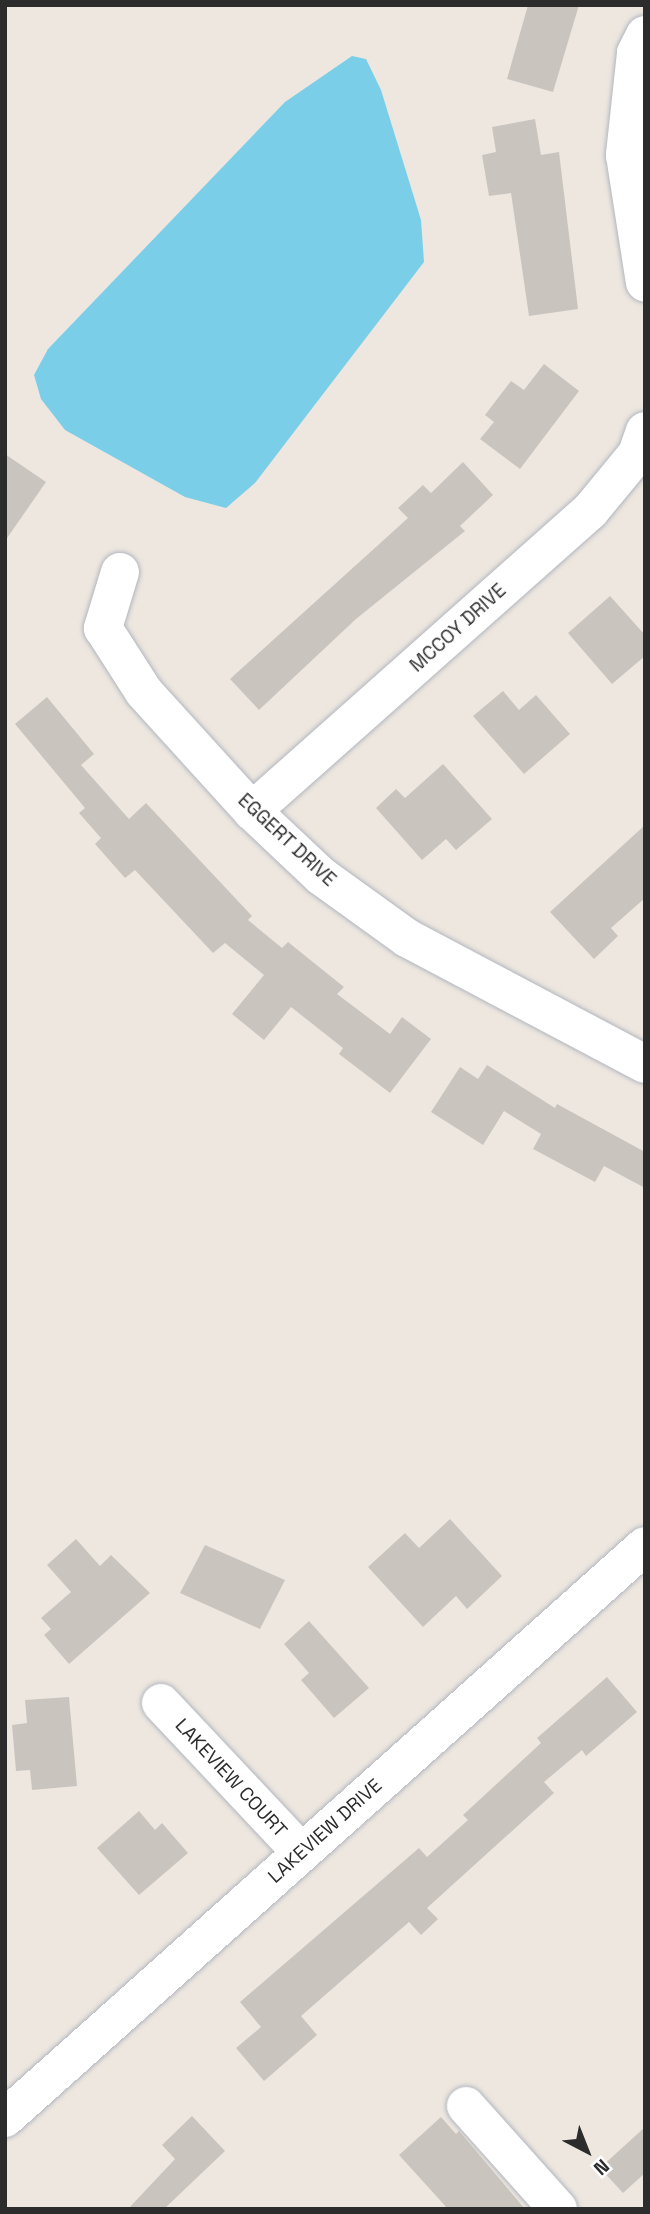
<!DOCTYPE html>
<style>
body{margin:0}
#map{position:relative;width:650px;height:2214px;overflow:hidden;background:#ede7e0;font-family:"Space Grotesk",sans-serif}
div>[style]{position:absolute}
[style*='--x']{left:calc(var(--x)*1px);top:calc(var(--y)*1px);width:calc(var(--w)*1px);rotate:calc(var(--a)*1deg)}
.water>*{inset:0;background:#7acee7}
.building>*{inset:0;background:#c9c5be}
.roads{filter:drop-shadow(0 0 2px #b3b6be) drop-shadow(0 0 2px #b3b6be)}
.minor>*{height:38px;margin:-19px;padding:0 19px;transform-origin:19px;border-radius:19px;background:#fff}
span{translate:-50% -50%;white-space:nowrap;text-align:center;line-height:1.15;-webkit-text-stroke:6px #fff;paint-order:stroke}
.street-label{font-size:19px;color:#2c2c2c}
.frame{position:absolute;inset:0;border:7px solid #2c2c2c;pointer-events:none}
.north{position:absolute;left:552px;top:2116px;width:70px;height:70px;-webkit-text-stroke:5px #fff;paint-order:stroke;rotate:138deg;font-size:19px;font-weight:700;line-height:28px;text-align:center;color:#2c2c2c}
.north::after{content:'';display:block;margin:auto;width:24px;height:32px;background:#2c2c2c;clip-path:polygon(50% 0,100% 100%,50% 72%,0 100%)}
</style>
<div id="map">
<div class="water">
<div style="clip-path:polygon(352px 56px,366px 59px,381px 90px,421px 220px,424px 262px,255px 483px,226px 508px,185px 497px,65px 430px,41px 399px,34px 375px,48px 349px,285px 102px)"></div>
</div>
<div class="building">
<div style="clip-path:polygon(528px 5px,579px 5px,553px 92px,507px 79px)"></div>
<div style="clip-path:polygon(535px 119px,541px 155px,559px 152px,578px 309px,529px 316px,511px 193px,489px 196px,482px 155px,496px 152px,492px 127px)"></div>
<div style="clip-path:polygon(544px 364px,579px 391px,520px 469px,480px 439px,494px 422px,485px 415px,511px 381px,524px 390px)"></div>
<div style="clip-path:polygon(5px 454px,46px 482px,5px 541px)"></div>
<div style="clip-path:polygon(463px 462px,493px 495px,460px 526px,465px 531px,356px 619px,259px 710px,230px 679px,408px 518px,398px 508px,423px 485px,431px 493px)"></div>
<div style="clip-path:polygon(610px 596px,645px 635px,645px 656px,612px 684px,568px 633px)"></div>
<div style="clip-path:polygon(503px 691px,519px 710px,536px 695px,570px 734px,524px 774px,473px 716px)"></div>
<div style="clip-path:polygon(47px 697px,94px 754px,81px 765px,129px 819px,146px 803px,252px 916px,248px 920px,282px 948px,288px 942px,344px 987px,337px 994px,390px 1034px,402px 1017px,431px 1039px,390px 1093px,339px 1054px,343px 1048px,291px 1007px,264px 1040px,232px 1014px,264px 975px,225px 943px,213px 953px,135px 870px,125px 878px,95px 844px,101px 838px,79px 813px,85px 808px,15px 724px)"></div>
<div style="clip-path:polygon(443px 764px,492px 819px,456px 850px,446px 839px,422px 860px,376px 808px,396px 789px,405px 798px)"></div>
<div style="clip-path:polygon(645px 825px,645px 898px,611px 928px,618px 936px,594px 959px,550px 912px)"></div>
<div style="clip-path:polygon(487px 1065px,555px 1108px,557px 1104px,645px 1152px,645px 1188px,604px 1166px,595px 1182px,533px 1149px,541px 1134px,504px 1111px,483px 1145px,431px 1112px,460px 1067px,478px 1079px)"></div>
<div style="clip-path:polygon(450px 1519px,502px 1576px,467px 1609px,456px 1596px,423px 1627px,368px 1567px,405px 1533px,419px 1548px)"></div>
<div style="clip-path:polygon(76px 1539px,100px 1566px,111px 1555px,150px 1593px,69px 1664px,44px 1635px,51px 1629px,41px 1618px,71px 1592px,47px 1565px)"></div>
<div style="clip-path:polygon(205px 1545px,285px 1580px,260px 1629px,180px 1593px)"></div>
<div style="clip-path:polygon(309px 1621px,369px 1688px,334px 1718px,301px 1680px,309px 1673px,284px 1644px)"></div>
<div style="clip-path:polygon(607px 1677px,637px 1712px,586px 1756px,582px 1750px,544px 1782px,554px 1793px,427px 1908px,438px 1919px,421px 1935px,409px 1922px,301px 2016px,317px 2035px,264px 2081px,236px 2048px,261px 2027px,240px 2002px,419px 1848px,427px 1857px,468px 1820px,463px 1815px,541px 1743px,537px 1738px)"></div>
<div style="clip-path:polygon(69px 1697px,77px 1786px,32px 1790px,30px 1770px,16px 1771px,12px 1725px,27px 1723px,25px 1700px)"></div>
<div style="clip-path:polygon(139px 1811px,155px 1830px,162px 1823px,188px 1853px,139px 1895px,97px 1848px)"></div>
<div style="clip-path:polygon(192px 2116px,225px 2151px,164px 2209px,128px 2209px,175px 2159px,162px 2145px)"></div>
<div style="clip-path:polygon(441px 2117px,456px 2134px,459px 2131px,525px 2209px,448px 2209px,399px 2155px)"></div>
<div style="clip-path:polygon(645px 2127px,645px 2173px,623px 2193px,600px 2168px)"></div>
</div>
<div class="roads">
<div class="minor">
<div style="--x:645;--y:35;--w:20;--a:117"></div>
<div style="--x:636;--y:53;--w:103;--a:96.2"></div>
<div style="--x:625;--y:155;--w:129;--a:81.1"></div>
<div style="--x:120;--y:572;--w:59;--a:106.9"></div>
<div style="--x:103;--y:628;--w:76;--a:57.4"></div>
<div style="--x:144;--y:692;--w:161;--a:47.8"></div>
<div style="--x:252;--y:811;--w:95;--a:43.3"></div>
<div style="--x:321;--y:876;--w:106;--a:35.8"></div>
<div style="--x:407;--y:938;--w:269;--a:27.9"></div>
<div style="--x:252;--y:811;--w:452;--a:-41.6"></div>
<div style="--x:590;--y:511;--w:74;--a:-50.5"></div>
<div style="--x:637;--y:454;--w:24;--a:-71"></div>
<div style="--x:161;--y:1703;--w:204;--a:46.8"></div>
<div style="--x:466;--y:2106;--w:138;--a:48.2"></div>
<div style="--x:5;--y:2118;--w:858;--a:-41.79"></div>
</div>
</div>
<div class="street-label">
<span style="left:458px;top:628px;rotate:-42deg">MCCOY DRIVE</span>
<span style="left:287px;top:840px;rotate:43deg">EGGERT DRIVE</span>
<span style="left:231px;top:1778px;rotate:47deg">LAKEVIEW COURT</span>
<span style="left:325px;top:1831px;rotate:-42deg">LAKEVIEW DRIVE</span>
</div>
<div class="frame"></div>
<div class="north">N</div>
</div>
